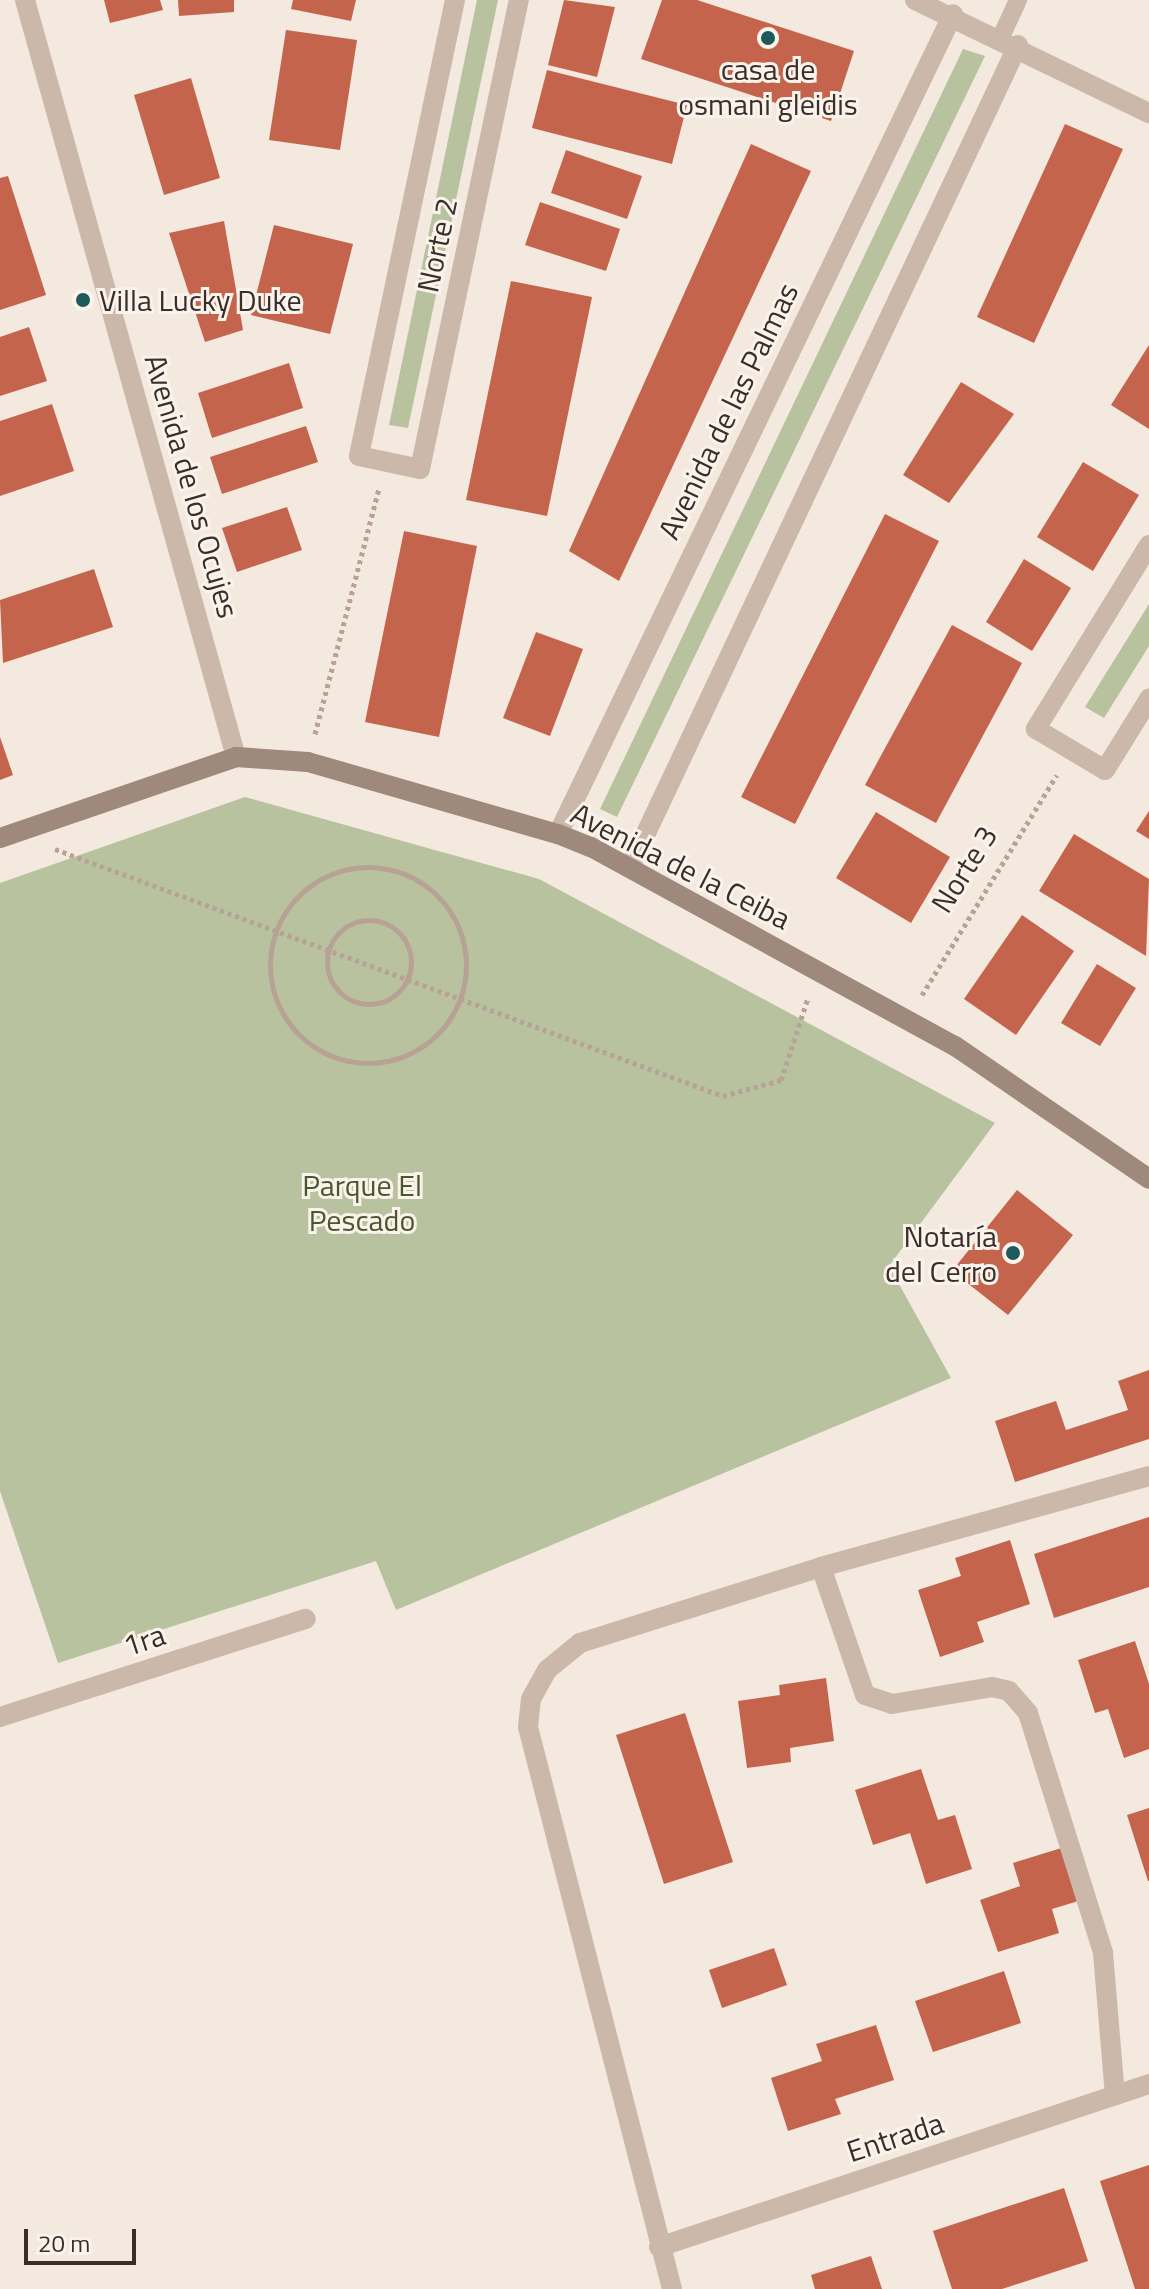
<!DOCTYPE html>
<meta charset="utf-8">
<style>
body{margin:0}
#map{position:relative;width:1149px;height:2289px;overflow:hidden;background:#f3e9df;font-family:"Titillium Web",sans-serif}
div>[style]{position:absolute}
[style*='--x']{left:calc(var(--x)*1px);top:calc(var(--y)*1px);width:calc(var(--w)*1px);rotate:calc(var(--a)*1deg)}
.green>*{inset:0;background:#b8c29f}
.building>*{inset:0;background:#c4644c}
.path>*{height:5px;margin-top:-2.5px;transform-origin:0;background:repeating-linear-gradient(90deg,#b7a295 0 4px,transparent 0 8px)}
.path>.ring{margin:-2.5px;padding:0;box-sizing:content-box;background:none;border:5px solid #b7a295;border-radius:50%}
.lane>*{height:18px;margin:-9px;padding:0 9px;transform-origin:9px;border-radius:9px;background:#cbb8ab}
.street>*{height:20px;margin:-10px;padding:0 10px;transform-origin:10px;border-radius:10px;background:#cbb8ab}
.secondary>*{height:20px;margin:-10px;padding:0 10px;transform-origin:10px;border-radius:10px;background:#9f887c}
.dots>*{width:22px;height:22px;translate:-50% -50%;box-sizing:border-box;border:4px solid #faf3ec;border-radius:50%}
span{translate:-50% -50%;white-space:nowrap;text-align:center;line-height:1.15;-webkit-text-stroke:6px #faf3ec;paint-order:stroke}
.poi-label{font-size:30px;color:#392e2a}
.left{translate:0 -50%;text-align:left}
.right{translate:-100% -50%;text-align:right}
.street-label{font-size:30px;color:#392e2a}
.park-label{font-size:30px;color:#4a572e}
.scale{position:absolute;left:24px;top:2229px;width:112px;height:36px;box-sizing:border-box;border:4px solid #392e2a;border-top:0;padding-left:10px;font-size:24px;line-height:28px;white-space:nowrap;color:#392e2a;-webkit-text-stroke:6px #faf3ec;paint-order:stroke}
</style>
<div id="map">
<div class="green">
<div style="clip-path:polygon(477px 0,498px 0,408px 428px,389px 425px)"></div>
<div style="clip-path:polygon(963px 49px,985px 56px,617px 817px,600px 809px)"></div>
<div style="clip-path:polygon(1149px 604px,1149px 646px,1104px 718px,1085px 707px)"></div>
<div style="clip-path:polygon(245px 797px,539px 879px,995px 1123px,889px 1266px,951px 1378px,396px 1610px,376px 1561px,58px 1663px,0 1491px,0 883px)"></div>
</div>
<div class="building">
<div style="clip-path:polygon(104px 0,160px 0,163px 10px,110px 23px)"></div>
<div style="clip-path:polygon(178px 0,234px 0,234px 12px,179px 16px)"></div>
<div style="clip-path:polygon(293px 0,356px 0,351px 21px,291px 9px)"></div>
<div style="clip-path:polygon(564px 0,615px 7px,597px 77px,548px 65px)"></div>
<div style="clip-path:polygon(662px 0,697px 0,854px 51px,831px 121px,641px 59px)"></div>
<div style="clip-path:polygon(286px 30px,357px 40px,340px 150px,269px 140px)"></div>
<div style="clip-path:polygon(547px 70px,687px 105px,672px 164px,532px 128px)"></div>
<div style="clip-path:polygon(191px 78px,220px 178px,164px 195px,134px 95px)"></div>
<div style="clip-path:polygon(1065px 124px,1123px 149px,1034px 343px,977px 317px)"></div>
<div style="clip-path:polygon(751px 144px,811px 171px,619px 581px,569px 551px)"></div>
<div style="clip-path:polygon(566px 150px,642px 176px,627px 219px,551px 193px)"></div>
<div style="clip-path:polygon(8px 176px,46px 295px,0 310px,0 178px)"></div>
<div style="clip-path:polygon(540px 202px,620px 229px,606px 271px,525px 245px)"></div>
<div style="clip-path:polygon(224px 221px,243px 330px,205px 342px,169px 233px)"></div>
<div style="clip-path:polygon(274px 225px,353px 244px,330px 334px,251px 315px)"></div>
<div style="clip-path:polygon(511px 281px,592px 297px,547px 516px,466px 500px)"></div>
<div style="clip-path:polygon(29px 327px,47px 381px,0 396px,0 337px)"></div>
<div style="clip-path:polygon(1149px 345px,1149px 429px,1111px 405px)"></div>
<div style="clip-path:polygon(289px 363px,303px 408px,212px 438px,198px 393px)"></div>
<div style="clip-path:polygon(961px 382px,1014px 414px,949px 503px,903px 475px)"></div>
<div style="clip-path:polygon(52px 404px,74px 471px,0 496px,0 421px)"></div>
<div style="clip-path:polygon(306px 426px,318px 462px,222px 494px,210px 457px)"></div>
<div style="clip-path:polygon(1083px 462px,1139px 495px,1093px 571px,1037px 537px)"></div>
<div style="clip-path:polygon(287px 507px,302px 550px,237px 572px,222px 528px)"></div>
<div style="clip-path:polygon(885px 514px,939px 541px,795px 824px,741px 797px)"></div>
<div style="clip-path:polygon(404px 531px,477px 546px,439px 737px,365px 722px)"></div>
<div style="clip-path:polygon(1024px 559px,1071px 588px,1032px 651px,986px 622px)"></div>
<div style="clip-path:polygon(94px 569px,113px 627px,3px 663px,0 600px)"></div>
<div style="clip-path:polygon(952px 625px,1022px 663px,936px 823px,865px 785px)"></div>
<div style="clip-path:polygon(536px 632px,583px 649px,550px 736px,503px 718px)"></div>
<div style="clip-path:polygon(0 737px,13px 775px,0 780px)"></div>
<div style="clip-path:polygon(1149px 811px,1149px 839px,1136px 831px)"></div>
<div style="clip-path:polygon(876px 812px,950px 857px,911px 923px,836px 878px)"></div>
<div style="clip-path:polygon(1074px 834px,1149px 879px,1146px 956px,1039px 891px)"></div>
<div style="clip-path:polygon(1022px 915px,1074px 951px,1016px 1035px,964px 999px)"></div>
<div style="clip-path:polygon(1097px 964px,1136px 988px,1100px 1046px,1061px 1023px)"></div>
<div style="clip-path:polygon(1017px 1190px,1073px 1235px,1008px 1315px,952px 1271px)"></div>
<div style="clip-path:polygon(1149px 1370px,1149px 1439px,1015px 1482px,995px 1421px,1056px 1401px,1066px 1430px,1128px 1410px,1118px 1381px)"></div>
<div style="clip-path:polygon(1149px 1517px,1149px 1587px,1054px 1618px,1034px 1554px)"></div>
<div style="clip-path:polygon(1010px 1540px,1030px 1604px,977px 1622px,984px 1642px,940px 1657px,918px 1590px,961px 1576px,955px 1558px)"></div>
<div style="clip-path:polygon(1135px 1641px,1149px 1684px,1149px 1749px,1124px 1758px,1108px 1709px,1095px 1713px,1078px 1660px)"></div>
<div style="clip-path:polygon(826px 1678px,834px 1741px,790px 1748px,791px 1762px,747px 1768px,738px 1701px,780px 1695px,779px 1685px)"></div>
<div style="clip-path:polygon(685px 1713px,733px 1862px,664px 1884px,616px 1735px)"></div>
<div style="clip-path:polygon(921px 1769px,938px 1820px,955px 1815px,972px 1869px,926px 1884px,910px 1833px,873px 1845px,855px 1790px)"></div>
<div style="clip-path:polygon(1149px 1808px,1149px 1881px,1148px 1881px,1127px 1815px)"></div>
<div style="clip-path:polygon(1068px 1846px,1085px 1899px,1052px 1909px,1059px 1933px,998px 1952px,980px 1900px,1020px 1886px,1013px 1863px)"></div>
<div style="clip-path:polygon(774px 1948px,787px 1985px,722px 2008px,709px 1970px)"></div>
<div style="clip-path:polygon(1004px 1971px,1021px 2023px,933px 2052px,915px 2001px)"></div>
<div style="clip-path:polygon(876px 2025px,894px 2080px,835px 2099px,841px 2114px,788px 2131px,771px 2078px,822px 2061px,816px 2044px)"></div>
<div style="clip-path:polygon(1149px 2165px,1149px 2289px,1135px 2289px,1100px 2181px)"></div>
<div style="clip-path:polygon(1064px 2188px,1088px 2261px,1002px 2289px,952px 2289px,933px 2231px)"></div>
<div style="clip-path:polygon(871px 2256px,882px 2289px,815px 2289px,811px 2275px)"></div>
</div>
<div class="path">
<div style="--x:315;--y:734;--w:254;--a:-75.4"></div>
<div style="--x:55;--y:849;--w:712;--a:20.29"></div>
<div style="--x:723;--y:1096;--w:60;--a:-15.4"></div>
<div style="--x:781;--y:1080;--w:86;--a:-71.8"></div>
<div class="ring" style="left:270px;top:867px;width:191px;height:191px"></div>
<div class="ring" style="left:327px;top:920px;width:79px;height:79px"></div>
<div style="--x:922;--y:995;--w:258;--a:-58.5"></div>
</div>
<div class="lane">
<div style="--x:1001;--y:37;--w:41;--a:-65.3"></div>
</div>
<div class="street">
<div style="--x:25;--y:0;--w:786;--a:74.43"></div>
<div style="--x:455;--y:0;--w:466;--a:101.9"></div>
<div style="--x:359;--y:456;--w:62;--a:12"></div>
<div style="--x:420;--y:469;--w:479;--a:-78.1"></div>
<div style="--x:915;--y:0;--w:260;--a:25.8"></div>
<div style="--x:1149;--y:545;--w:216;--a:121.6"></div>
<div style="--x:1036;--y:729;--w:80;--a:30.7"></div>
<div style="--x:1105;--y:770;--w:84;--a:-58.2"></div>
<div style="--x:558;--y:834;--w:910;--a:-64.28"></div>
<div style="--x:630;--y:867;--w:909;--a:-64.73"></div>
<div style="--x:821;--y:1567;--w:135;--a:71"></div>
<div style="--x:865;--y:1695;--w:28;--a:18"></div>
<div style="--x:892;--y:1704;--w:101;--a:-9.6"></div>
<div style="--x:992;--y:1687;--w:17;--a:13"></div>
<div style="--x:1009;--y:1691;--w:29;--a:49"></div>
<div style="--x:1028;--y:1713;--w:251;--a:72.6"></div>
<div style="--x:1103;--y:1953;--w:143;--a:85.2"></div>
<div style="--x:0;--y:1717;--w:321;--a:-17.8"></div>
<div style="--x:659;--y:2247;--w:516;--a:-18.4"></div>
<div style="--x:672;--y:2289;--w:580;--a:-104.37"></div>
<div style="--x:528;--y:1727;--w:28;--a:-84"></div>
<div style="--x:531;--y:1699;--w:33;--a:-61"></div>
<div style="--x:547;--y:1670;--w:43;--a:-39.3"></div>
<div style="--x:580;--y:1643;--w:253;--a:-17.5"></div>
<div style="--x:821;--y:1567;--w:340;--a:-15.5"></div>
</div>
<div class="secondary">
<div style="--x:0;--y:838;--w:250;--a:-18.9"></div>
<div style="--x:236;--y:757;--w:72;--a:4"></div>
<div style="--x:308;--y:762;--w:260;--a:16.1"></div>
<div style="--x:558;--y:834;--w:35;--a:22"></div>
<div style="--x:591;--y:847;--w:415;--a:28.7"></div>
<div style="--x:955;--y:1046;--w:235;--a:34.4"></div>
</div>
<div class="dots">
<div style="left:768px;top:38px;background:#20595a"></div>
<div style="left:83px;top:300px;background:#20595a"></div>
<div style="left:1013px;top:1253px;background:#20595a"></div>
</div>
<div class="poi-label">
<span style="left:768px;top:86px">casa de<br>osmani gleidis</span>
<span class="left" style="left:99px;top:300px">Villa Lucky Duke</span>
<span class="right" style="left:997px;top:1253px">Notaría<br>del Cerro</span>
</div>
<div class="street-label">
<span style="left:437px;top:245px;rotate:-78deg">Norte 2</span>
<span style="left:728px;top:411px;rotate:-64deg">Avenida de las Palmas</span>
<span style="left:192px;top:486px;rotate:74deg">Avenida de los Ocujes</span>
<span style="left:681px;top:866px;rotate:27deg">Avenida de la Ceiba</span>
<span style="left:964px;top:869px;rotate:-58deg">Norte 3</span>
<span style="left:144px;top:1640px;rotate:-18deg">1ra</span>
<span style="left:895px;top:2137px;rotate:-18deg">Entrada</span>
</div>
<div class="park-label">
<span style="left:362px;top:1202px">Parque El<br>Pescado</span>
</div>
<div class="scale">20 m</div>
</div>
